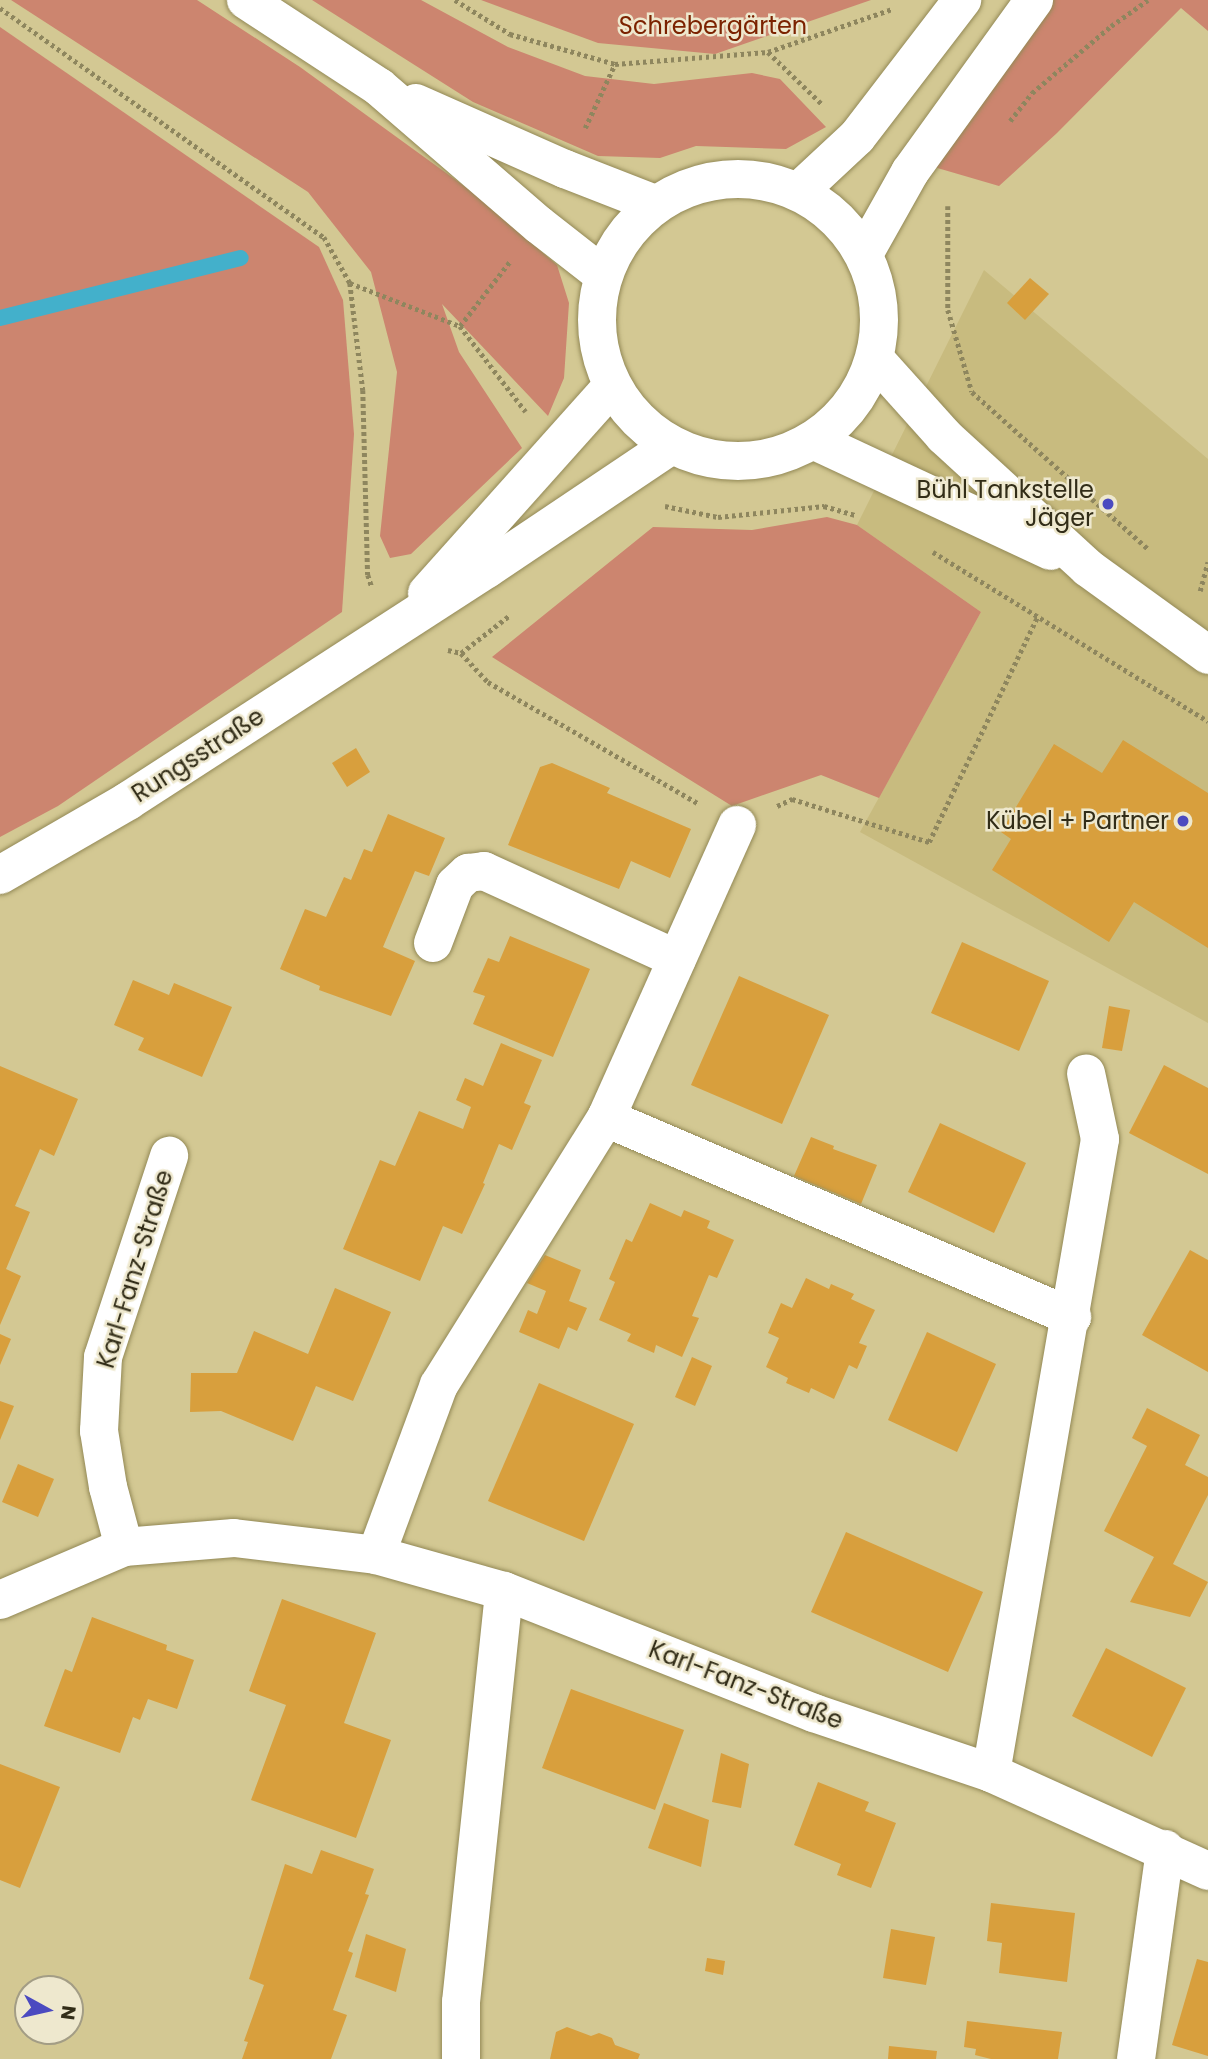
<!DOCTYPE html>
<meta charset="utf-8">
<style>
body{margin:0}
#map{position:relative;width:1208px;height:2059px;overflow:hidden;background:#d3c893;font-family:Poppins,sans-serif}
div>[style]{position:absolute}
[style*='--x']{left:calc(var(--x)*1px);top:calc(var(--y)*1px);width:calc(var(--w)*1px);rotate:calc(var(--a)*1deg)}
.built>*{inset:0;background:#c8bb7f}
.green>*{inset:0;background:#cc856f}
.stream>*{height:16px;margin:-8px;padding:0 8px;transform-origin:8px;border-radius:8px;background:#43b0cb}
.building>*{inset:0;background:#d89f3d}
.path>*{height:4.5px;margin-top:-2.25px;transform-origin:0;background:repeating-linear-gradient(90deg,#8e865e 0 3.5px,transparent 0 7px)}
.roads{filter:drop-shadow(0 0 2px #938956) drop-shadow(0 0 2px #938956)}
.minor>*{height:38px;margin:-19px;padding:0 19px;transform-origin:19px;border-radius:19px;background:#fff}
.minor>.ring{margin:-19px;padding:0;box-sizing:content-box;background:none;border:38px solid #fff;border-radius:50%}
.dots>*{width:19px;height:19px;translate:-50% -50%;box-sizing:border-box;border:4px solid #eee8ce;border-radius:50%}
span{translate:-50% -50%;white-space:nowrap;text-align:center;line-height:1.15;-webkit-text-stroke:5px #eee8ce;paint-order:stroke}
.park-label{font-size:24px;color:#7b2200}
.poi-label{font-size:24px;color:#322d18}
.right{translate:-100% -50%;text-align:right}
.street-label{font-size:24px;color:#322d18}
.north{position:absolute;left:14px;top:1975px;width:70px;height:70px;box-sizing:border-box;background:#eee8ce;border:2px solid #a39d85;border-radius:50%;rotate:98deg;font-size:19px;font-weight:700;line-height:28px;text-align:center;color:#322d18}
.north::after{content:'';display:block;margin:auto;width:24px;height:32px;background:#4b4ac0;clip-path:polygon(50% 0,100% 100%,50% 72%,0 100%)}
</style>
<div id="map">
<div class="built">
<div style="clip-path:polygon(984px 270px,1208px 459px,1208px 1023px,860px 832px,981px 612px,857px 525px)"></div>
</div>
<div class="green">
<div style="clip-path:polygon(11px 0,197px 0,300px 67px,471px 191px,557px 265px,569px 303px,564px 378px,548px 416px,442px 304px,459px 352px,522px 448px,411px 554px,390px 558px,380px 536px,397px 372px,371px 272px,308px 192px)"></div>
<div style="clip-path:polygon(312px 0,421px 0,508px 47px,585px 76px,654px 84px,752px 73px,780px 79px,826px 127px,786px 149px,696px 146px,660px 158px,598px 156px,473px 102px)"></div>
<div style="clip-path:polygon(481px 0,871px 0,715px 54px,598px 43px)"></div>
<div style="clip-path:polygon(1054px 0,1208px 0,1208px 31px,1181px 8px,1057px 133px,999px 186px,934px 167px)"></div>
<div style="clip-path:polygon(0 27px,319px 247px,343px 300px,354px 434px,342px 612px,58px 806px,0 837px)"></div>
<div style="clip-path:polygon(827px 517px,857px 525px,981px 612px,879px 798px,821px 775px,732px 806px,492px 657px,653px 527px,752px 530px)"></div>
</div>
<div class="stream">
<div style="--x:0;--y:318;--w:248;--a:-14"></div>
</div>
<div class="building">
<div style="clip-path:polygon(1030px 278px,1049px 294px,1025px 320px,1007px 303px)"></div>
<div style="clip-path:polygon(1123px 740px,1208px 793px,1208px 948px,1134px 902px,1109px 942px,992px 870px,1011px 839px,1001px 832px,1054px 744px,1102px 773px)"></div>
<div style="clip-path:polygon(356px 748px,370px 772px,347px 787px,332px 763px)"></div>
<div style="clip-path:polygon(552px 763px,610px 788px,607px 793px,691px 829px,670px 878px,631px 861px,619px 889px,508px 845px,540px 767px)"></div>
<div style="clip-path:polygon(388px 814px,445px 838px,429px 876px,415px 871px,383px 947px,415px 961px,391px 1016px,319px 990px,320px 986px,280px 969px,305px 909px,326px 917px,344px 877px,351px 880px,364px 849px,372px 852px)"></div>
<div style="clip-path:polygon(510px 936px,590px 969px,553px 1057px,473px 1024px,485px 996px,473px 992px,488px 958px,499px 962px)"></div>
<div style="clip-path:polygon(962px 942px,1049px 981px,1019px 1051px,931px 1013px)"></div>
<div style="clip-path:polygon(739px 976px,829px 1015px,782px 1124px,691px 1085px)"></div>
<div style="clip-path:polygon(133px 980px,169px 995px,174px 983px,232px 1007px,202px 1077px,138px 1050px,144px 1038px,114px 1025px)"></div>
<div style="clip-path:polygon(1109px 1006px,1130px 1010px,1122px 1051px,1102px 1048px)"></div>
<div style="clip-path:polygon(501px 1043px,542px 1060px,524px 1103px,531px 1106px,512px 1150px,499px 1144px,483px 1183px,485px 1184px,462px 1234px,443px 1226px,420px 1281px,343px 1249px,380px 1160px,395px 1166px,419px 1111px,463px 1129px,471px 1107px,456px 1100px,465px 1078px,483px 1086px)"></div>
<div style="clip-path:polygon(1164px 1065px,1208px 1088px,1208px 1174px,1129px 1133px)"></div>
<div style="clip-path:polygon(0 1066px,78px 1099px,54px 1156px,40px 1149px,15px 1206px,30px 1212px,6px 1269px,21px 1276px,0 1325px)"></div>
<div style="clip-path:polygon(940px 1123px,1026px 1163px,994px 1233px,908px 1192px)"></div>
<div style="clip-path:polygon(811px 1137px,834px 1146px,833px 1149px,877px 1165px,861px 1204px,794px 1176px)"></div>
<div style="clip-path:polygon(650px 1203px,681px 1217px,684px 1210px,710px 1221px,707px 1228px,734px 1240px,717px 1278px,709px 1275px,692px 1316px,699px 1318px,682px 1357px,656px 1345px,654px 1353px,627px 1341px,631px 1334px,599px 1320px,615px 1282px,609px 1279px,626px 1239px,632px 1242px)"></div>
<div style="clip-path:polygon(1190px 1250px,1208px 1260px,1208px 1372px,1142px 1335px)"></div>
<div style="clip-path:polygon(545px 1255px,581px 1270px,569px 1301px,587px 1308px,577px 1331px,568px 1327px,559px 1349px,519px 1332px,528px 1310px,537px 1314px,546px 1291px,527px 1283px)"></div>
<div style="clip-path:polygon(806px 1278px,829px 1289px,831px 1284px,854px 1294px,851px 1299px,875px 1310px,859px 1343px,867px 1346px,857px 1369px,849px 1365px,834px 1399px,811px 1388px,809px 1393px,786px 1383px,788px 1378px,766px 1367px,779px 1338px,768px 1333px,781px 1303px,792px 1308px)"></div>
<div style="clip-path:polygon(335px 1288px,391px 1312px,353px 1401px,316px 1386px,293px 1441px,221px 1411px,190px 1412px,191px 1373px,237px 1373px,254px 1331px,308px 1354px)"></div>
<div style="clip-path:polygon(927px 1332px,996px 1364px,957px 1452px,888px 1420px)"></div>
<div style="clip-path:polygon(0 1334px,11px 1339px,0 1365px)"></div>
<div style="clip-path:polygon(692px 1357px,712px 1366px,695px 1406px,675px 1397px)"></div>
<div style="clip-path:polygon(539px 1383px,634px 1424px,584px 1541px,488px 1501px)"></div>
<div style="clip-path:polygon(0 1401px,14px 1406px,0 1440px)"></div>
<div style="clip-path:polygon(1147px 1408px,1200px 1435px,1185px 1465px,1208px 1477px,1208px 1495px,1173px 1564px,1208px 1582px,1190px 1617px,1130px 1602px,1154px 1557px,1104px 1531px,1147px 1446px,1132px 1438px)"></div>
<div style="clip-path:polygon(18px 1464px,54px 1479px,38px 1517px,2px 1502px)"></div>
<div style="clip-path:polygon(846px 1532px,983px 1592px,948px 1672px,811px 1612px)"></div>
<div style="clip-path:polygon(282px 1599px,376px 1633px,344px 1723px,391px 1740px,356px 1838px,251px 1800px,286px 1705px,249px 1691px)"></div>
<div style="clip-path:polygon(92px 1617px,167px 1645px,166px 1650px,194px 1660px,177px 1709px,148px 1699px,140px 1720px,133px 1717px,120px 1753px,44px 1726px,65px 1669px,72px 1672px)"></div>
<div style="clip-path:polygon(1106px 1648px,1186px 1688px,1152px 1757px,1072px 1716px)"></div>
<div style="clip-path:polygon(571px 1689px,684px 1730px,655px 1810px,542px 1768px)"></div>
<div style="clip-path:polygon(721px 1753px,749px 1764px,741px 1808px,712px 1802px)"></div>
<div style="clip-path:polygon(0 1764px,60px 1787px,20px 1888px,0 1880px)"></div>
<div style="clip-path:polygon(818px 1782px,869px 1802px,865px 1811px,896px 1823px,871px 1888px,837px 1875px,841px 1864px,794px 1845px)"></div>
<div style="clip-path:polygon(664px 1803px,709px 1820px,701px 1867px,648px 1848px)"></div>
<div style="clip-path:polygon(321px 1850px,374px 1869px,365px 1894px,369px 1895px,348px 1951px,353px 1953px,333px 2010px,347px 2015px,331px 2059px,242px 2059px,248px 2042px,244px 2041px,264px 1985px,249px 1979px,285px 1864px,312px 1874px)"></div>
<div style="clip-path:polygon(991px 1903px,1075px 1913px,1067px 1982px,999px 1973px,1002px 1943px,987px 1941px)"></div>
<div style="clip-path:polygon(891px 1929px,935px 1937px,926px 1985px,883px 1978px)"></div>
<div style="clip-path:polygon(366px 1934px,406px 1949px,396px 1992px,355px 1977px)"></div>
<div style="clip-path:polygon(707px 1958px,725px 1961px,723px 1975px,705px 1971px)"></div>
<div style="clip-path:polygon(1197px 1959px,1208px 1962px,1208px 2056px,1172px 2045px)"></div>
<div style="clip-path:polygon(967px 2021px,1062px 2032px,1058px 2059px,991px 2059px,975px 2055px,976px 2049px,964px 2047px)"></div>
<div style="clip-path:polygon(567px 2027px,591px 2036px,599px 2033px,612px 2038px,615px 2045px,640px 2054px,638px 2059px,550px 2059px,556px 2032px)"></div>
<div style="clip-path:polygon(889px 2046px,937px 2051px,936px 2059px,888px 2059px)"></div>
</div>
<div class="path">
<div style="--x:455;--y:0;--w:65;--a:31.7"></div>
<div style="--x:510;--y:34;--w:109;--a:15.9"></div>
<div style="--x:615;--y:64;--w:153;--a:-4.5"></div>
<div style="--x:768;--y:52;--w:75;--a:43.9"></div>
<div style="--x:0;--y:8;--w:397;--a:35.3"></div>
<div style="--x:324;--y:237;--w:53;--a:60.5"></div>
<div style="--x:350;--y:283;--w:108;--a:83.1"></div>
<div style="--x:363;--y:390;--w:185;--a:88.5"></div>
<div style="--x:368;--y:575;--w:13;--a:72"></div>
<div style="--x:768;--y:52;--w:131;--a:-19.1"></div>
<div style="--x:1010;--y:121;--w:36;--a:-52"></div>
<div style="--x:1032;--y:93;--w:104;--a:-40.3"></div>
<div style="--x:1111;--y:26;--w:45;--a:-35.1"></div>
<div style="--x:585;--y:128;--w:71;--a:-64.9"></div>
<div style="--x:948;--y:206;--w:104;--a:90"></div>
<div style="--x:948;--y:310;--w:85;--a:73.7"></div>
<div style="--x:972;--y:392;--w:236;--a:41.7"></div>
<div style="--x:350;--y:283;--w:118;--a:21.4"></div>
<div style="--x:460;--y:326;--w:108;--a:52.5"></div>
<div style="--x:460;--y:326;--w:83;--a:-52.3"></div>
<div style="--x:665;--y:506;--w:54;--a:11.7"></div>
<div style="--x:718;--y:517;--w:107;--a:-5.9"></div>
<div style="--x:824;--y:506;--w:33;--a:16"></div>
<div style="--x:933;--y:552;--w:323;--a:31.6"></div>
<div style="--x:1200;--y:591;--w:30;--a:-75"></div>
<div style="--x:448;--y:650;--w:13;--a:13"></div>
<div style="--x:461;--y:653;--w:40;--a:47"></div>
<div style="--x:488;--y:682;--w:242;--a:30"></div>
<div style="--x:461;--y:653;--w:62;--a:-37.8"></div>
<div style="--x:777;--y:806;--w:17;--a:-25"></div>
<div style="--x:792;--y:799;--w:144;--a:17.4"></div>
<div style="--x:929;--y:842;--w:249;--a:-64.3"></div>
</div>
<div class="roads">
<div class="minor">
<div style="--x:246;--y:0;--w:159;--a:33.2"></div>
<div style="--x:379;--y:87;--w:211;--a:40.8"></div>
<div style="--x:539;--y:225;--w:81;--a:38"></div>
<div style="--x:416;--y:103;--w:163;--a:23.9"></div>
<div style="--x:565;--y:169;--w:97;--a:21.3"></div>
<div class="ring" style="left:597px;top:179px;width:244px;height:244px"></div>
<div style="--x:799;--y:191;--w:79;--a:-43"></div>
<div style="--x:857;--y:137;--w:173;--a:-52.5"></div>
<div style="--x:864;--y:254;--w:94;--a:-60.7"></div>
<div style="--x:910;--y:172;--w:212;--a:-54.2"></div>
<div style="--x:875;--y:359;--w:103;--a:48.1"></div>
<div style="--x:944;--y:436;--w:195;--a:42.5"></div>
<div style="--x:1088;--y:568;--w:148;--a:35.9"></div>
<div style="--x:815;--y:441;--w:260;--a:25"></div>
<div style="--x:427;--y:593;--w:278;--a:-48.2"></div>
<div style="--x:0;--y:875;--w:148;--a:-30"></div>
<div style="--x:128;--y:801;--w:427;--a:-32.9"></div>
<div style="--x:487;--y:569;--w:220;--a:-33.9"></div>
<div style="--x:433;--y:943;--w:62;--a:-69.2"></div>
<div style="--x:455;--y:885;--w:18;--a:-43"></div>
<div style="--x:468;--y:873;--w:16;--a:-7"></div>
<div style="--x:484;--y:871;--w:212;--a:24.5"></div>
<div style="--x:606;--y:1118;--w:507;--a:23.12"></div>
<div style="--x:124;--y:1547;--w:62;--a:-104.9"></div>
<div style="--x:108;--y:1487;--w:57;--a:-99.1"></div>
<div style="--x:99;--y:1431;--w:74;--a:-86.9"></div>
<div style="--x:103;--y:1357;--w:212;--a:-71.8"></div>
<div style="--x:376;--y:1555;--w:181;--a:-69.7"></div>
<div style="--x:439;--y:1385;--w:315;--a:-58"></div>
<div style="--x:606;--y:1118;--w:321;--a:-65.9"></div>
<div style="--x:0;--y:1600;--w:135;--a:-23.1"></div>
<div style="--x:124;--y:1547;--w:110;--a:-4.7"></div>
<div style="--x:234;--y:1538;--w:143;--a:6.8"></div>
<div style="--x:376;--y:1555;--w:133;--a:15.7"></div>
<div style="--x:504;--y:1591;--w:333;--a:21.5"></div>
<div style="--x:814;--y:1713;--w:187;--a:18.7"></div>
<div style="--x:991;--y:1773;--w:238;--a:24.3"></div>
<div style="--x:991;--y:1773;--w:643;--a:-80.24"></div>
<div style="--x:1100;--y:1139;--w:67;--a:-102"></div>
<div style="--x:461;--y:2059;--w:57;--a:-90"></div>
<div style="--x:461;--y:2002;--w:413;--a:-84"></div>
<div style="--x:1136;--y:2059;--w:212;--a:-82.1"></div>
</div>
</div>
<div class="dots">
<div style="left:1108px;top:504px;background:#4b4ac0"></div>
<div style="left:1183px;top:821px;background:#4b4ac0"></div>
</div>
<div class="park-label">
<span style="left:713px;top:26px">Schrebergärten</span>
</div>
<div class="poi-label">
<span class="right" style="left:1094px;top:504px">Bühl Tankstelle<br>Jäger</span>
<span class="right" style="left:1169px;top:821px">Kübel + Partner</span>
</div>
<div class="street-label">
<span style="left:198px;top:755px;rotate:-33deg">Rungsstraße</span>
<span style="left:135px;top:1269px;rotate:-73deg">Karl-Fanz-Straße</span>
<span style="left:746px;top:1685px;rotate:21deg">Karl-Fanz-Straße</span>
</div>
<div class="north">N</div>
</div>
